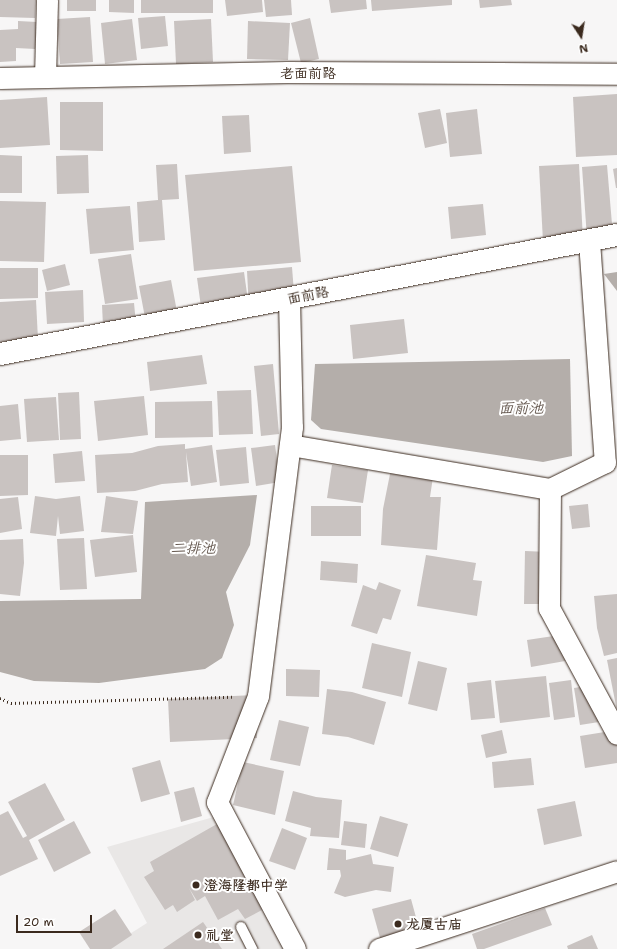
<!DOCTYPE html>
<meta charset="utf-8">
<style>
body{margin:0}
#map{position:relative;width:617px;height:949px;overflow:hidden;background:#f7f6f6;font-family:"Shantell Sans","LXGW WenKai TC",sans-serif}
div>[style]{position:absolute}
[style*='--x']{left:calc(var(--x)*1px);top:calc(var(--y)*1px);width:calc(var(--w)*1px);rotate:calc(var(--a)*1deg)}
.built>*{inset:0;background:#e9e7e6}
.water>*{inset:0;background:#b4aeaa}
.building>*{inset:0;background:#c9c3c1}
.path>*{height:2.5px;margin-top:-1.25px;transform-origin:0;background:repeating-linear-gradient(90deg,#3b2a1e 0 1px,transparent 0 4px)}
.roads{filter:drop-shadow(0 0 1px #3b2a1e) drop-shadow(0 0 1px #3b2a1e)}
.service>*{height:10px;margin:-5px;padding:0 5px;transform-origin:5px;border-radius:5px;background:#fff}
.minor>*{height:21px;margin:-10.5px;padding:0 10.5px;transform-origin:10.5px;border-radius:10.5px;background:#fff}
.tertiary>*{height:22px;margin:-11px;padding:0 11px;transform-origin:11px;border-radius:11px;background:#fff}
.dots>*{width:11px;height:11px;translate:-50% -50%;box-sizing:border-box;border:2px solid #fff;border-radius:50%}
span{translate:-50% -50%;white-space:nowrap;text-align:center;line-height:1.15;-webkit-text-stroke:4px #fff;paint-order:stroke}
.street-label{font-size:14px;color:#3b2a1e}
.poi-label{font-size:14px;color:#3b2a1e;font-weight:700}
.left{translate:0 -50%;text-align:left}
.water-label{font-size:15px;color:#65584f;font-style:italic}
.north{position:absolute;left:561px;top:16px;width:40px;height:40px;-webkit-text-stroke:3px #fff;paint-order:stroke;rotate:168deg;font-size:11px;font-weight:700;line-height:16px;text-align:center;color:#3b2a1e}
.north::after{content:'';display:block;margin:auto;width:14px;height:18px;background:#3b2a1e;clip-path:polygon(50% 0,100% 100%,50% 72%,0 100%)}
.scale{position:absolute;left:16px;top:915px;width:76px;height:18px;box-sizing:border-box;border:2px solid #3b2a1e;border-top:0;padding-left:5px;font-size:12px;line-height:14px;white-space:nowrap;color:#3b2a1e;-webkit-text-stroke:3px #fff;paint-order:stroke}
</style>
<div id="map">
<div class="built">
<div style="clip-path:polygon(228px 813px,296px 949px,106px 949px,147px 923px,107px 847px)"></div>
</div>
<div class="water">
<div style="clip-path:polygon(617px 272px,617px 291px,604px 274px)"></div>
<div style="clip-path:polygon(570px 359px,572px 456px,543px 462px,321px 429px,311px 420px,315px 364px)"></div>
<div style="clip-path:polygon(257px 495px,250px 545px,226px 592px,234px 625px,222px 658px,205px 669px,99px 683px,34px 681px,0 672px,0 601px,141px 599px,145px 502px)"></div>
</div>
<div class="building">
<div style="clip-path:polygon(0 0,36px 0,35px 18px,0 17px)"></div>
<div style="clip-path:polygon(67px 0,96px 0,96px 11px,67px 11px)"></div>
<div style="clip-path:polygon(109px 0,134px 0,134px 13px,109px 12px)"></div>
<div style="clip-path:polygon(141px 0,213px 0,213px 13px,141px 13px)"></div>
<div style="clip-path:polygon(225px 0,262px 0,263px 12px,227px 16px)"></div>
<div style="clip-path:polygon(264px 0,291px 0,292px 15px,266px 17px)"></div>
<div style="clip-path:polygon(329px 0,366px 0,367px 9px,331px 13px)"></div>
<div style="clip-path:polygon(371px 0,452px 0,452px 5px,372px 11px)"></div>
<div style="clip-path:polygon(479px 0,511px 0,512px 5px,480px 8px)"></div>
<div style="clip-path:polygon(165px 16px,168px 46px,141px 49px,138px 18px)"></div>
<div style="clip-path:polygon(90px 17px,93px 62px,60px 64px,57px 19px)"></div>
<div style="clip-path:polygon(310px 18px,319px 59px,301px 63px,291px 23px)"></div>
<div style="clip-path:polygon(132px 19px,137px 60px,105px 64px,101px 23px)"></div>
<div style="clip-path:polygon(211px 19px,213px 62px,176px 64px,174px 21px)"></div>
<div style="clip-path:polygon(18px 21px,37px 22px,35px 49px,16px 48px,16px 61px,0 62px,0 30px,18px 29px)"></div>
<div style="clip-path:polygon(248px 21px,290px 23px,288px 60px,247px 59px)"></div>
<div style="clip-path:polygon(617px 94px,617px 155px,576px 157px,573px 97px)"></div>
<div style="clip-path:polygon(47px 97px,50px 145px,0 148px,0 100px)"></div>
<div style="clip-path:polygon(60px 102px,103px 102px,103px 151px,60px 150px)"></div>
<div style="clip-path:polygon(440px 109px,447px 143px,425px 148px,418px 113px)"></div>
<div style="clip-path:polygon(477px 109px,482px 154px,450px 157px,446px 113px)"></div>
<div style="clip-path:polygon(249px 115px,251px 152px,224px 154px,222px 116px)"></div>
<div style="clip-path:polygon(0 155px,22px 156px,22px 193px,0 193px)"></div>
<div style="clip-path:polygon(88px 155px,89px 193px,57px 194px,56px 156px)"></div>
<div style="clip-path:polygon(177px 164px,179px 199px,162px 200px,165px 240px,139px 242px,137px 202px,158px 200px,156px 165px)"></div>
<div style="clip-path:polygon(579px 164px,583px 240px,543px 242px,539px 166px)"></div>
<div style="clip-path:polygon(607px 165px,613px 236px,587px 238px,582px 167px)"></div>
<div style="clip-path:polygon(292px 166px,301px 262px,194px 271px,185px 175px)"></div>
<div style="clip-path:polygon(617px 168px,617px 188px,616px 188px,613px 169px)"></div>
<div style="clip-path:polygon(0 201px,46px 202px,44px 262px,0 261px)"></div>
<div style="clip-path:polygon(483px 204px,486px 235px,451px 239px,448px 207px)"></div>
<div style="clip-path:polygon(130px 206px,134px 250px,90px 254px,86px 209px)"></div>
<div style="clip-path:polygon(131px 254px,138px 299px,105px 304px,98px 259px)"></div>
<div style="clip-path:polygon(65px 264px,70px 285px,47px 291px,42px 270px)"></div>
<div style="clip-path:polygon(292px 267px,295px 306px,249px 309px,247px 271px)"></div>
<div style="clip-path:polygon(0 268px,38px 268px,38px 298px,0 299px)"></div>
<div style="clip-path:polygon(244px 272px,249px 308px,202px 314px,197px 278px)"></div>
<div style="clip-path:polygon(171px 280px,179px 322px,147px 328px,139px 286px)"></div>
<div style="clip-path:polygon(83px 290px,84px 322px,47px 324px,45px 292px)"></div>
<div style="clip-path:polygon(36px 300px,38px 340px,0 342px,0 302px)"></div>
<div style="clip-path:polygon(134px 303px,136px 324px,103px 326px,102px 305px)"></div>
<div style="clip-path:polygon(404px 319px,408px 353px,353px 359px,350px 325px)"></div>
<div style="clip-path:polygon(202px 355px,207px 384px,150px 391px,147px 362px)"></div>
<div style="clip-path:polygon(273px 364px,279px 434px,261px 436px,254px 366px)"></div>
<div style="clip-path:polygon(251px 390px,253px 434px,219px 435px,217px 391px)"></div>
<div style="clip-path:polygon(79px 392px,81px 439px,60px 440px,58px 393px)"></div>
<div style="clip-path:polygon(144px 396px,148px 435px,98px 441px,94px 401px)"></div>
<div style="clip-path:polygon(56px 397px,59px 440px,27px 442px,24px 399px)"></div>
<div style="clip-path:polygon(212px 401px,213px 437px,155px 438px,155px 402px)"></div>
<div style="clip-path:polygon(18px 404px,21px 439px,0 441px,0 406px)"></div>
<div style="clip-path:polygon(185px 444px,185px 449px,212px 445px,217px 482px,191px 486px,186px 452px,188px 482px,162px 484px,135px 491px,97px 493px,95px 455px,132px 453px,158px 446px)"></div>
<div style="clip-path:polygon(275px 445px,280px 482px,256px 486px,251px 448px)"></div>
<div style="clip-path:polygon(246px 447px,249px 483px,220px 486px,216px 450px)"></div>
<div style="clip-path:polygon(82px 451px,85px 481px,55px 483px,53px 454px)"></div>
<div style="clip-path:polygon(0 455px,28px 455px,28px 495px,0 496px)"></div>
<div style="clip-path:polygon(332px 465px,368px 470px,363px 503px,327px 498px)"></div>
<div style="clip-path:polygon(391px 469px,433px 477px,430px 497px,441px 497px,437px 550px,381px 545px,383px 509px)"></div>
<div style="clip-path:polygon(35px 496px,56px 499px,80px 496px,84px 531px,60px 534px,58px 516px,56px 536px,30px 533px)"></div>
<div style="clip-path:polygon(106px 496px,138px 501px,133px 534px,101px 532px)"></div>
<div style="clip-path:polygon(18px 497px,22px 529px,0 533px,0 499px)"></div>
<div style="clip-path:polygon(588px 504px,590px 527px,572px 529px,569px 506px)"></div>
<div style="clip-path:polygon(311px 506px,361px 506px,361px 536px,311px 536px)"></div>
<div style="clip-path:polygon(133px 535px,137px 572px,95px 577px,90px 540px)"></div>
<div style="clip-path:polygon(84px 538px,87px 589px,60px 590px,57px 539px)"></div>
<div style="clip-path:polygon(23px 539px,24px 563px,20px 596px,0 594px,0 540px)"></div>
<div style="clip-path:polygon(525px 551px,549px 552px,548px 604px,524px 604px)"></div>
<div style="clip-path:polygon(426px 555px,476px 563px,473px 580px,482px 581px,477px 616px,417px 606px)"></div>
<div style="clip-path:polygon(321px 561px,358px 564px,357px 583px,320px 580px)"></div>
<div style="clip-path:polygon(379px 582px,401px 590px,391px 620px,383px 618px,377px 634px,351px 626px,363px 585px,376px 590px)"></div>
<div style="clip-path:polygon(617px 594px,617px 653px,604px 656px,597px 628px,594px 596px)"></div>
<div style="clip-path:polygon(567px 634px,571px 660px,531px 667px,527px 640px)"></div>
<div style="clip-path:polygon(372px 643px,411px 652px,402px 697px,362px 688px)"></div>
<div style="clip-path:polygon(617px 658px,617px 711px,607px 660px)"></div>
<div style="clip-path:polygon(418px 661px,447px 668px,437px 711px,408px 704px)"></div>
<div style="clip-path:polygon(286px 669px,320px 670px,319px 697px,286px 696px)"></div>
<div style="clip-path:polygon(546px 676px,550px 717px,500px 723px,495px 681px)"></div>
<div style="clip-path:polygon(491px 680px,495px 718px,471px 720px,467px 683px)"></div>
<div style="clip-path:polygon(571px 680px,575px 717px,554px 720px,549px 683px)"></div>
<div style="clip-path:polygon(593px 685px,599px 722px,580px 725px,574px 688px)"></div>
<div style="clip-path:polygon(327px 689px,352px 692px,386px 702px,374px 745px,348px 737px,322px 734px)"></div>
<div style="clip-path:polygon(255px 695px,257px 738px,170px 742px,168px 699px)"></div>
<div style="clip-path:polygon(279px 720px,309px 727px,300px 766px,270px 760px)"></div>
<div style="clip-path:polygon(502px 730px,507px 753px,486px 758px,481px 735px)"></div>
<div style="clip-path:polygon(617px 730px,617px 763px,585px 768px,580px 736px)"></div>
<div style="clip-path:polygon(531px 758px,534px 785px,494px 788px,492px 762px)"></div>
<div style="clip-path:polygon(160px 760px,170px 794px,141px 802px,132px 768px)"></div>
<div style="clip-path:polygon(243px 762px,284px 771px,275px 815px,233px 805px)"></div>
<div style="clip-path:polygon(45px 783px,65px 820px,29px 840px,38px 859px,0 876px,0 815px,8px 811px,23px 838px,27px 836px,8px 802px)"></div>
<div style="clip-path:polygon(194px 787px,202px 816px,181px 822px,174px 792px)"></div>
<div style="clip-path:polygon(293px 791px,316px 797px,342px 800px,339px 838px,310px 836px,311px 828px,285px 821px)"></div>
<div style="clip-path:polygon(575px 801px,582px 836px,544px 845px,537px 809px)"></div>
<div style="clip-path:polygon(380px 816px,408px 824px,398px 857px,370px 849px)"></div>
<div style="clip-path:polygon(74px 821px,91px 853px,54px 872px,38px 840px)"></div>
<div style="clip-path:polygon(344px 821px,367px 824px,365px 848px,341px 845px)"></div>
<div style="clip-path:polygon(217px 824px,225px 838px,277px 902px,245px 919px,238px 909px,218px 920px,205px 896px,197px 901px,189px 888px,195px 900px,177px 912px,173px 905px,165px 910px,144px 877px,154px 871px,150px 862px)"></div>
<div style="clip-path:polygon(282px 828px,307px 838px,295px 870px,269px 861px)"></div>
<div style="clip-path:polygon(329px 848px,346px 850px,346px 860px,371px 854px,373px 864px,394px 867px,391px 892px,376px 890px,345px 897px,334px 893px,341px 876px,340px 870px,327px 870px)"></div>
<div style="clip-path:polygon(411px 899px,423px 943px,382px 945px,372px 909px)"></div>
<div style="clip-path:polygon(545px 908px,552px 925px,484px 949px,477px 949px,472px 934px)"></div>
<div style="clip-path:polygon(115px 909px,132px 935px,111px 949px,90px 949px,79px 932px)"></div>
<div style="clip-path:polygon(203px 922px,222px 949px,163px 949px)"></div>
<div style="clip-path:polygon(592px 935px,598px 949px,568px 949px,567px 946px)"></div>
</div>
<div class="path">
<div style="--x:0;--y:698;--w:12;--a:24"></div>
<div style="--x:11;--y:703;--w:221;--a:-1.6"></div>
</div>
<div class="roads">
<div class="service">
<div style="--x:241;--y:927;--w:25;--a:63"></div>
</div>
<div class="minor">
<div style="--x:45;--y:77;--w:77;--a:-88.5"></div>
<div style="--x:0;--y:78;--w:287;--a:-1.2"></div>
<div style="--x:287;--y:72;--w:330;--a:0.3"></div>
<div style="--x:589;--y:241;--w:222;--a:85.9"></div>
<div style="--x:605;--y:462;--w:61;--a:153.9"></div>
<div style="--x:550;--y:489;--w:119;--a:90.5"></div>
<div style="--x:549;--y:608;--w:143;--a:61.6"></div>
<div style="--x:289;--y:299;--w:128;--a:88.7"></div>
<div style="--x:292;--y:427;--w:271;--a:97.2"></div>
<div style="--x:258;--y:696;--w:114;--a:111.1"></div>
<div style="--x:217;--y:802;--w:166;--a:62"></div>
<div style="--x:290;--y:445;--w:264;--a:9.6"></div>
<div style="--x:379;--y:949;--w:250;--a:-18.1"></div>
</div>
<div class="tertiary">
<div style="--x:0;--y:354;--w:628;--a:-10.92"></div>
</div>
</div>
<div class="dots">
<div style="left:196px;top:885px;background:#3b2a1e"></div>
<div style="left:398px;top:924px;background:#3b2a1e"></div>
<div style="left:198px;top:935px;background:#3b2a1e"></div>
</div>
<div class="street-label">
<span style="left:308px;top:73px">老面前路</span>
<span style="left:308px;top:295px;rotate:-11deg">面前路</span>
</div>
<div class="poi-label">
<span class="left" style="left:204px;top:885px">澄海隆都中学</span>
<span class="left" style="left:406px;top:924px">龙厦古庙</span>
<span class="left" style="left:206px;top:935px">礼堂</span>
</div>
<div class="water-label">
<span style="left:521px;top:409px">面前池</span>
<span style="left:193px;top:549px">二排池</span>
</div>
<div class="north">N</div>
<div class="scale">20 m</div>
</div>
